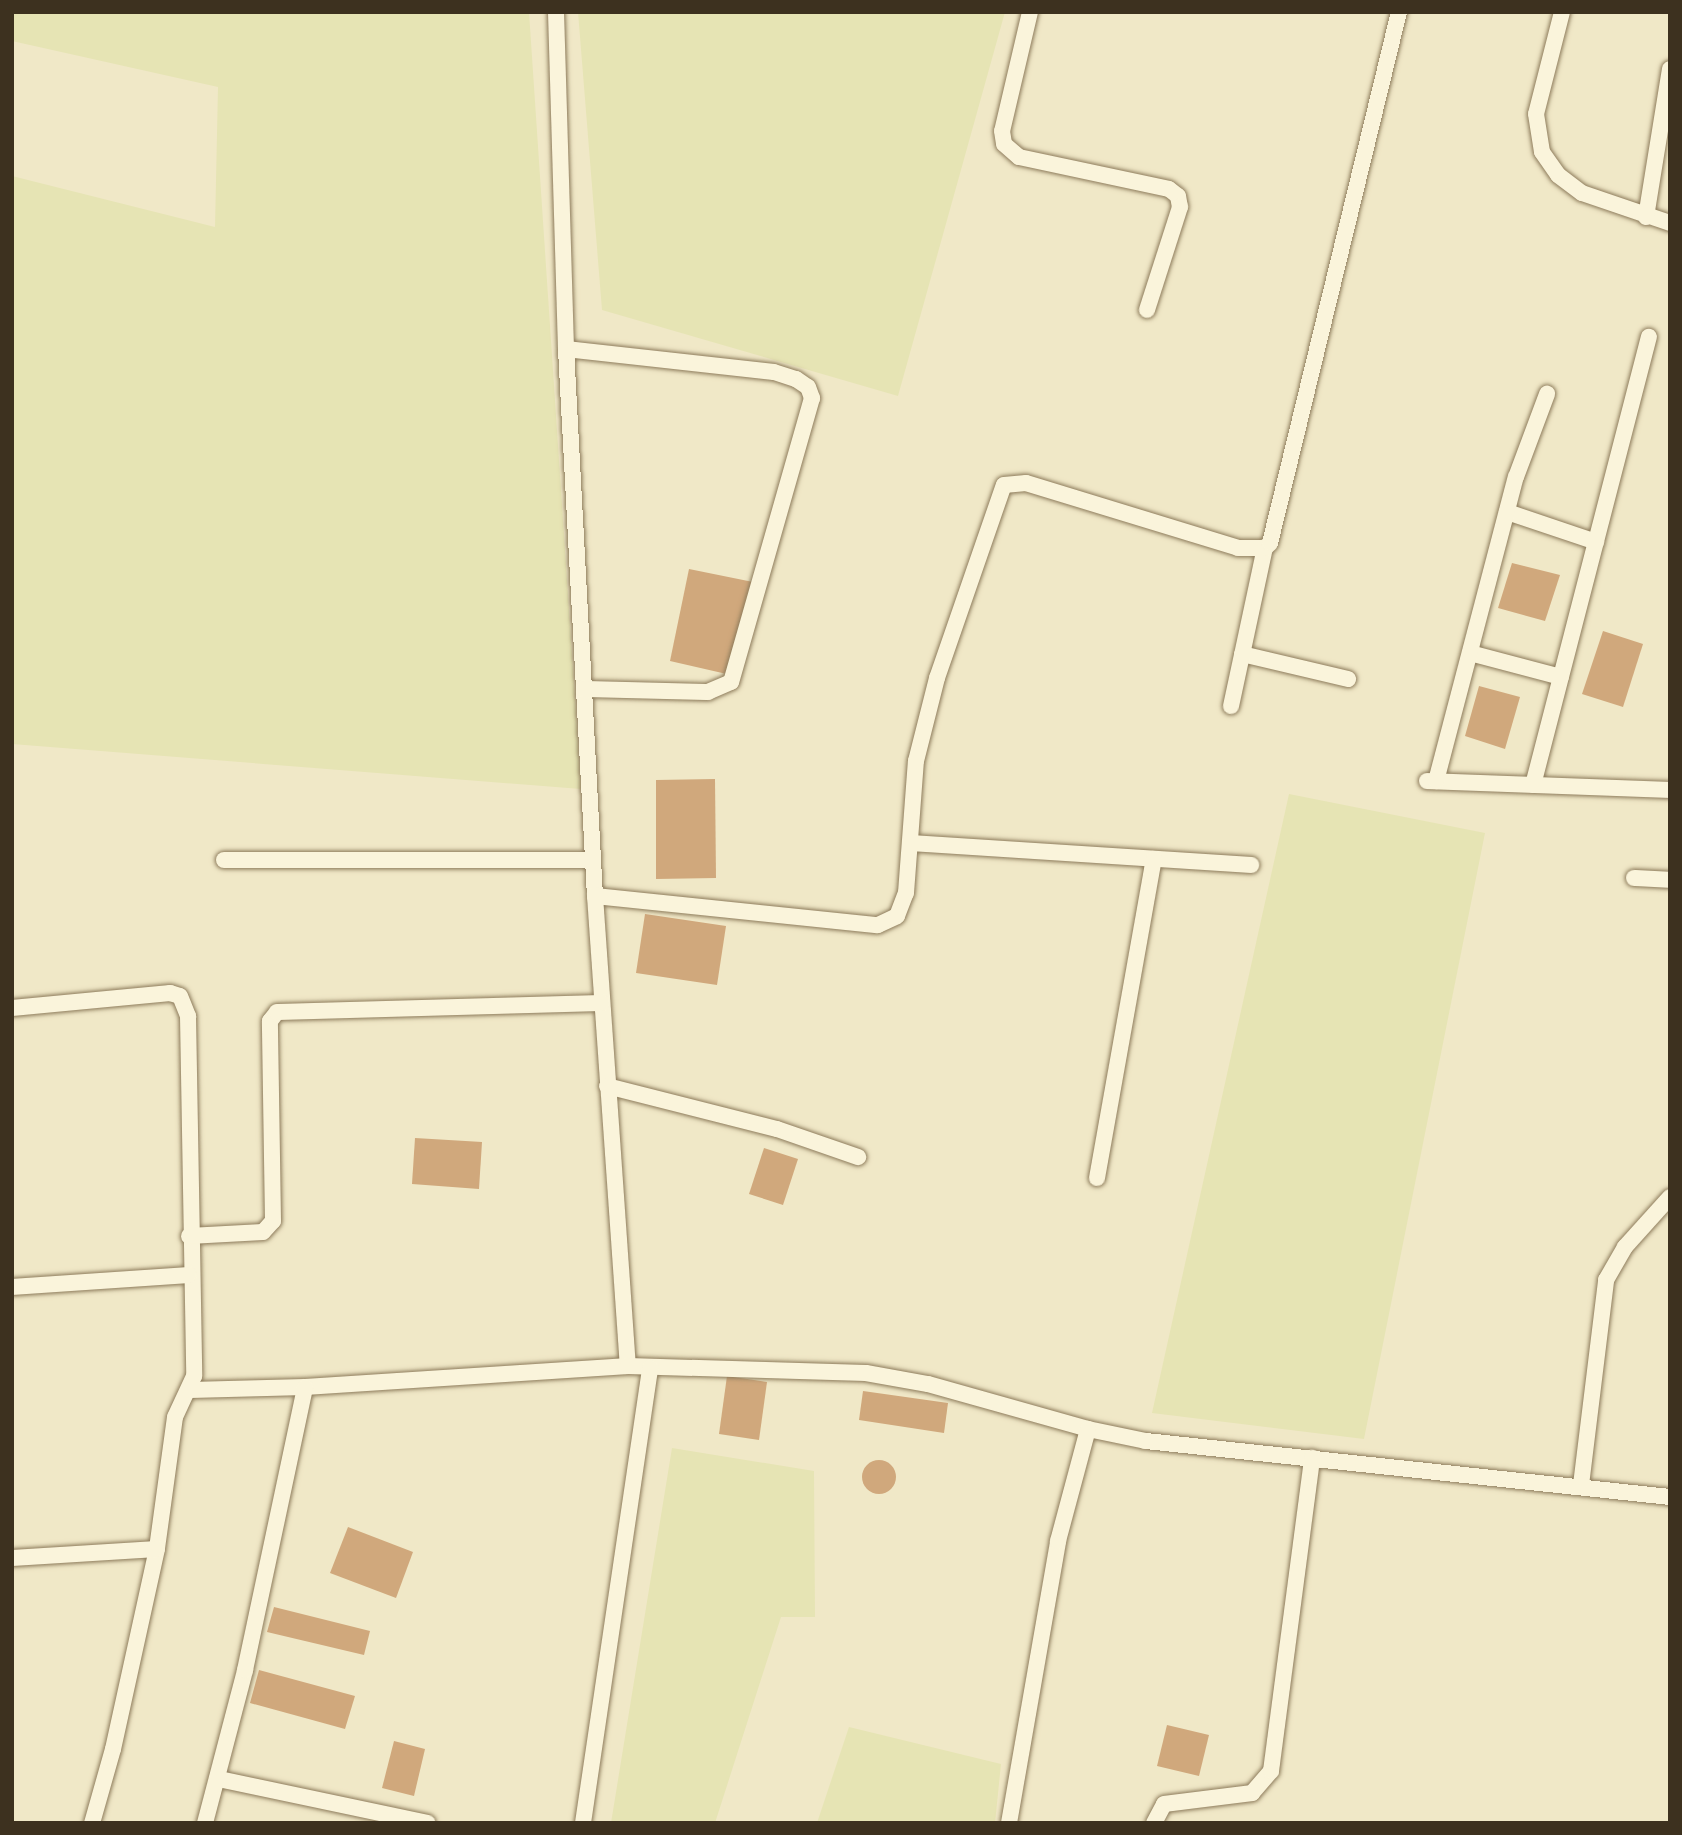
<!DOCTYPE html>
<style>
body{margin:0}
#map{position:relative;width:1682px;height:1835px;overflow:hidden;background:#f0e8c7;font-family:Literata,serif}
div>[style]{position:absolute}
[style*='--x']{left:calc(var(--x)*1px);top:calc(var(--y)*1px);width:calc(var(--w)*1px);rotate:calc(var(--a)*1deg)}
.farmland>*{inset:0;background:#e6e4b4}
.building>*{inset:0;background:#d0a87c}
.round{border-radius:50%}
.roads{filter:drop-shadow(0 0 2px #8d7b5b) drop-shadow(0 0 2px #8d7b5b)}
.minor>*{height:16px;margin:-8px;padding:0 8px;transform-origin:8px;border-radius:8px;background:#faf4db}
span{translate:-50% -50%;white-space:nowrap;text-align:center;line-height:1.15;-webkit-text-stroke:5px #f7f1d7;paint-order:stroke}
.frame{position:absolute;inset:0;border:14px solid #3d311f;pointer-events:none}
</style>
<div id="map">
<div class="farmland">
<div style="clip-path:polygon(12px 12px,529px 12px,581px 789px,12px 744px,12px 176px,215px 227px,218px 87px,12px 41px)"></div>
<div style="clip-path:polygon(578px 12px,1005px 12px,898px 396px,602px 310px)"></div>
<div style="clip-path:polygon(1289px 794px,1485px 833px,1364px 1439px,1152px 1413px)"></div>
<div style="clip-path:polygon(672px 1448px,814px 1471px,815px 1617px,781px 1617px,715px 1823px,611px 1823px)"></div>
<div style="clip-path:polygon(849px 1727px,1001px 1764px,995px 1823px,817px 1823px)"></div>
</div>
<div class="building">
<div style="clip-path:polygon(1512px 563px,1560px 575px,1545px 621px,1498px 608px)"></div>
<div style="clip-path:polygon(689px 569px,753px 582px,731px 675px,670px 661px)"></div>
<div style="clip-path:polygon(1603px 631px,1643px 644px,1623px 707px,1582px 694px)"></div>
<div style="clip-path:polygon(1479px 686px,1520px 697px,1505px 749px,1465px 736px)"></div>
<div style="clip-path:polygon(715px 779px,716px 878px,656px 879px,656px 780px)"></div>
<div style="clip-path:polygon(645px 914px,726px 926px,717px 985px,636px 973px)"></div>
<div style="clip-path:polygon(415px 1138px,482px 1142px,479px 1189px,412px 1184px)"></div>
<div style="clip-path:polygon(764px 1148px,798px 1159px,783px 1205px,749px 1194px)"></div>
<div style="clip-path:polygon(727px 1376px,767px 1382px,759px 1440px,719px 1434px)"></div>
<div style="clip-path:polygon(863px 1391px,948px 1403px,944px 1433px,859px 1420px)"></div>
<div class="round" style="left:862px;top:1460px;width:34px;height:34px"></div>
<div style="clip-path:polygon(348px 1527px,413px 1552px,396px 1598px,330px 1573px)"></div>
<div style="clip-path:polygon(274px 1607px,370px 1631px,364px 1655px,267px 1632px)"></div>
<div style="clip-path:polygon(259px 1670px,355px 1696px,345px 1729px,250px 1703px)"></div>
<div style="clip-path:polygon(1167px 1725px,1209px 1735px,1199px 1776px,1157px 1766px)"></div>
<div style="clip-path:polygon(394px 1741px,425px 1749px,414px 1796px,382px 1788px)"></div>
</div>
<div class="roads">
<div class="minor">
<div style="--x:556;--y:12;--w:337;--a:88.3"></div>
<div style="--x:566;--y:349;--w:548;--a:86.97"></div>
<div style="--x:595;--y:896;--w:471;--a:86"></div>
<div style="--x:1030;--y:12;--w:122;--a:103.2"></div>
<div style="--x:1002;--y:131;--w:13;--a:81"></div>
<div style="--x:1004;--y:144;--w:20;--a:41"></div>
<div style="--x:1019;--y:157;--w:153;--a:12"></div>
<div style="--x:1169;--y:189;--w:11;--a:38"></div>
<div style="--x:1178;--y:196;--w:11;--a:80"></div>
<div style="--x:1180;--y:207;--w:108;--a:107.8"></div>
<div style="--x:1562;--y:12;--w:105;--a:104.3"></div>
<div style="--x:1536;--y:114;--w:38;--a:81"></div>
<div style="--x:1542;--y:152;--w:28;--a:55"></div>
<div style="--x:1558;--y:175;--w:30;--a:37"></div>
<div style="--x:1582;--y:193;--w:93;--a:18.8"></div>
<div style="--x:1646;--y:217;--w:150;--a:-80.8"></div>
<div style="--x:566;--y:349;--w:209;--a:6.3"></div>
<div style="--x:774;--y:372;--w:23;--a:18"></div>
<div style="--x:796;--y:379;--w:14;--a:34"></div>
<div style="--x:808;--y:387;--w:12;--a:70"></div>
<div style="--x:812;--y:398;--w:295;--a:105.9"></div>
<div style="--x:731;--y:682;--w:25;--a:157"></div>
<div style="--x:708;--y:692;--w:124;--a:-178.6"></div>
<div style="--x:1507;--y:512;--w:94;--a:18.6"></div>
<div style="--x:1470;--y:653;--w:94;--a:14.8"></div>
<div style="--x:1242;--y:654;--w:109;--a:13.3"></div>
<div style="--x:1231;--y:706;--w:162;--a:-77.9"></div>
<div style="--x:1427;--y:781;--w:243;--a:2.1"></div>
<div style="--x:1436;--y:781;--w:314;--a:-75.3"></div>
<div style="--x:1516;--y:477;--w:89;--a:-69.5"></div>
<div style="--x:1533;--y:785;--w:463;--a:-75.5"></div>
<div style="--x:911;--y:843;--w:341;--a:3.7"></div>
<div style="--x:224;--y:860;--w:369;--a:0"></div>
<div style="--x:1634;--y:878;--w:36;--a:3"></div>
<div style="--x:595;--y:896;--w:284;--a:5.9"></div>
<div style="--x:878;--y:925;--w:21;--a:-25"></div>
<div style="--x:897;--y:916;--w:25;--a:-69"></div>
<div style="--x:906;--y:893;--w:132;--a:-85.7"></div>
<div style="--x:916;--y:761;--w:86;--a:-75.8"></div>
<div style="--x:937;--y:678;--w:204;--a:-70.9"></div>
<div style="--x:1004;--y:485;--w:22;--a:-5"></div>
<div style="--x:1026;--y:483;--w:222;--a:17"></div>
<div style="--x:1238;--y:548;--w:27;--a:0"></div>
<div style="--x:1265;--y:548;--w:7;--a:-45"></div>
<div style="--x:1270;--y:543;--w:546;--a:-76.35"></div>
<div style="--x:12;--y:1008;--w:159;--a:-5.4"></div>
<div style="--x:170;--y:993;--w:10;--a:17"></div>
<div style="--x:180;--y:996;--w:22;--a:68"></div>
<div style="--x:188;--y:1016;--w:360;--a:89"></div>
<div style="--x:194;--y:1376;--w:45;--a:114.9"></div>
<div style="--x:175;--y:1417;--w:133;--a:97.8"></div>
<div style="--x:157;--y:1549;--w:205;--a:102.4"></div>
<div style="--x:113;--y:1749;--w:77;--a:105.8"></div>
<div style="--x:607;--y:1086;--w:175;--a:14.2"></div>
<div style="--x:777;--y:1129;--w:86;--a:19.1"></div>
<div style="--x:1097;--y:1178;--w:324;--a:-79.9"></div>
<div style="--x:189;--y:1236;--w:74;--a:-3.1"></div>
<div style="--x:263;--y:1232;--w:15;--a:-48"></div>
<div style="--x:273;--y:1221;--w:200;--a:-90.9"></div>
<div style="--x:270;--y:1021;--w:11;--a:-52"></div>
<div style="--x:277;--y:1012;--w:325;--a:-1.6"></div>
<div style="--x:12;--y:1287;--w:177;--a:-3.9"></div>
<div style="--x:190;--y:1390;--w:115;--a:-1.5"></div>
<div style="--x:305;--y:1387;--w:324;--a:-3.7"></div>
<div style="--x:628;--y:1366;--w:238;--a:1.7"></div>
<div style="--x:866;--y:1373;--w:63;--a:10.1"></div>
<div style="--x:928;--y:1384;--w:166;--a:15.7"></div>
<div style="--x:1088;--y:1429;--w:59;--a:11.7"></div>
<div style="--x:1146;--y:1441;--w:527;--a:6.1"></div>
<div style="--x:1581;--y:1485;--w:207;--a:-83"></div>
<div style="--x:1606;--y:1280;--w:38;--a:-60"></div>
<div style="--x:1625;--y:1247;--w:67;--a:-48"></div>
<div style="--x:12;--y:1558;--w:145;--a:-3.6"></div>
<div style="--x:219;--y:1779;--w:213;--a:11.9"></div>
<div style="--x:205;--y:1823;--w:158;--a:-75.3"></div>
<div style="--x:245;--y:1670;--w:289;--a:-78"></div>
<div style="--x:583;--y:1823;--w:460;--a:-81.6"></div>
<div style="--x:1009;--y:1823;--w:286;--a:-80.1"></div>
<div style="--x:1058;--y:1541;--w:116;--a:-75"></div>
<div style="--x:1154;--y:1823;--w:21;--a:-62"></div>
<div style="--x:1164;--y:1804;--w:89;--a:-7.1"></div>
<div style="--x:1252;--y:1793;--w:29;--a:-49"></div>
<div style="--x:1271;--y:1771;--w:316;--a:-82.5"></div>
</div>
</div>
<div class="frame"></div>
</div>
